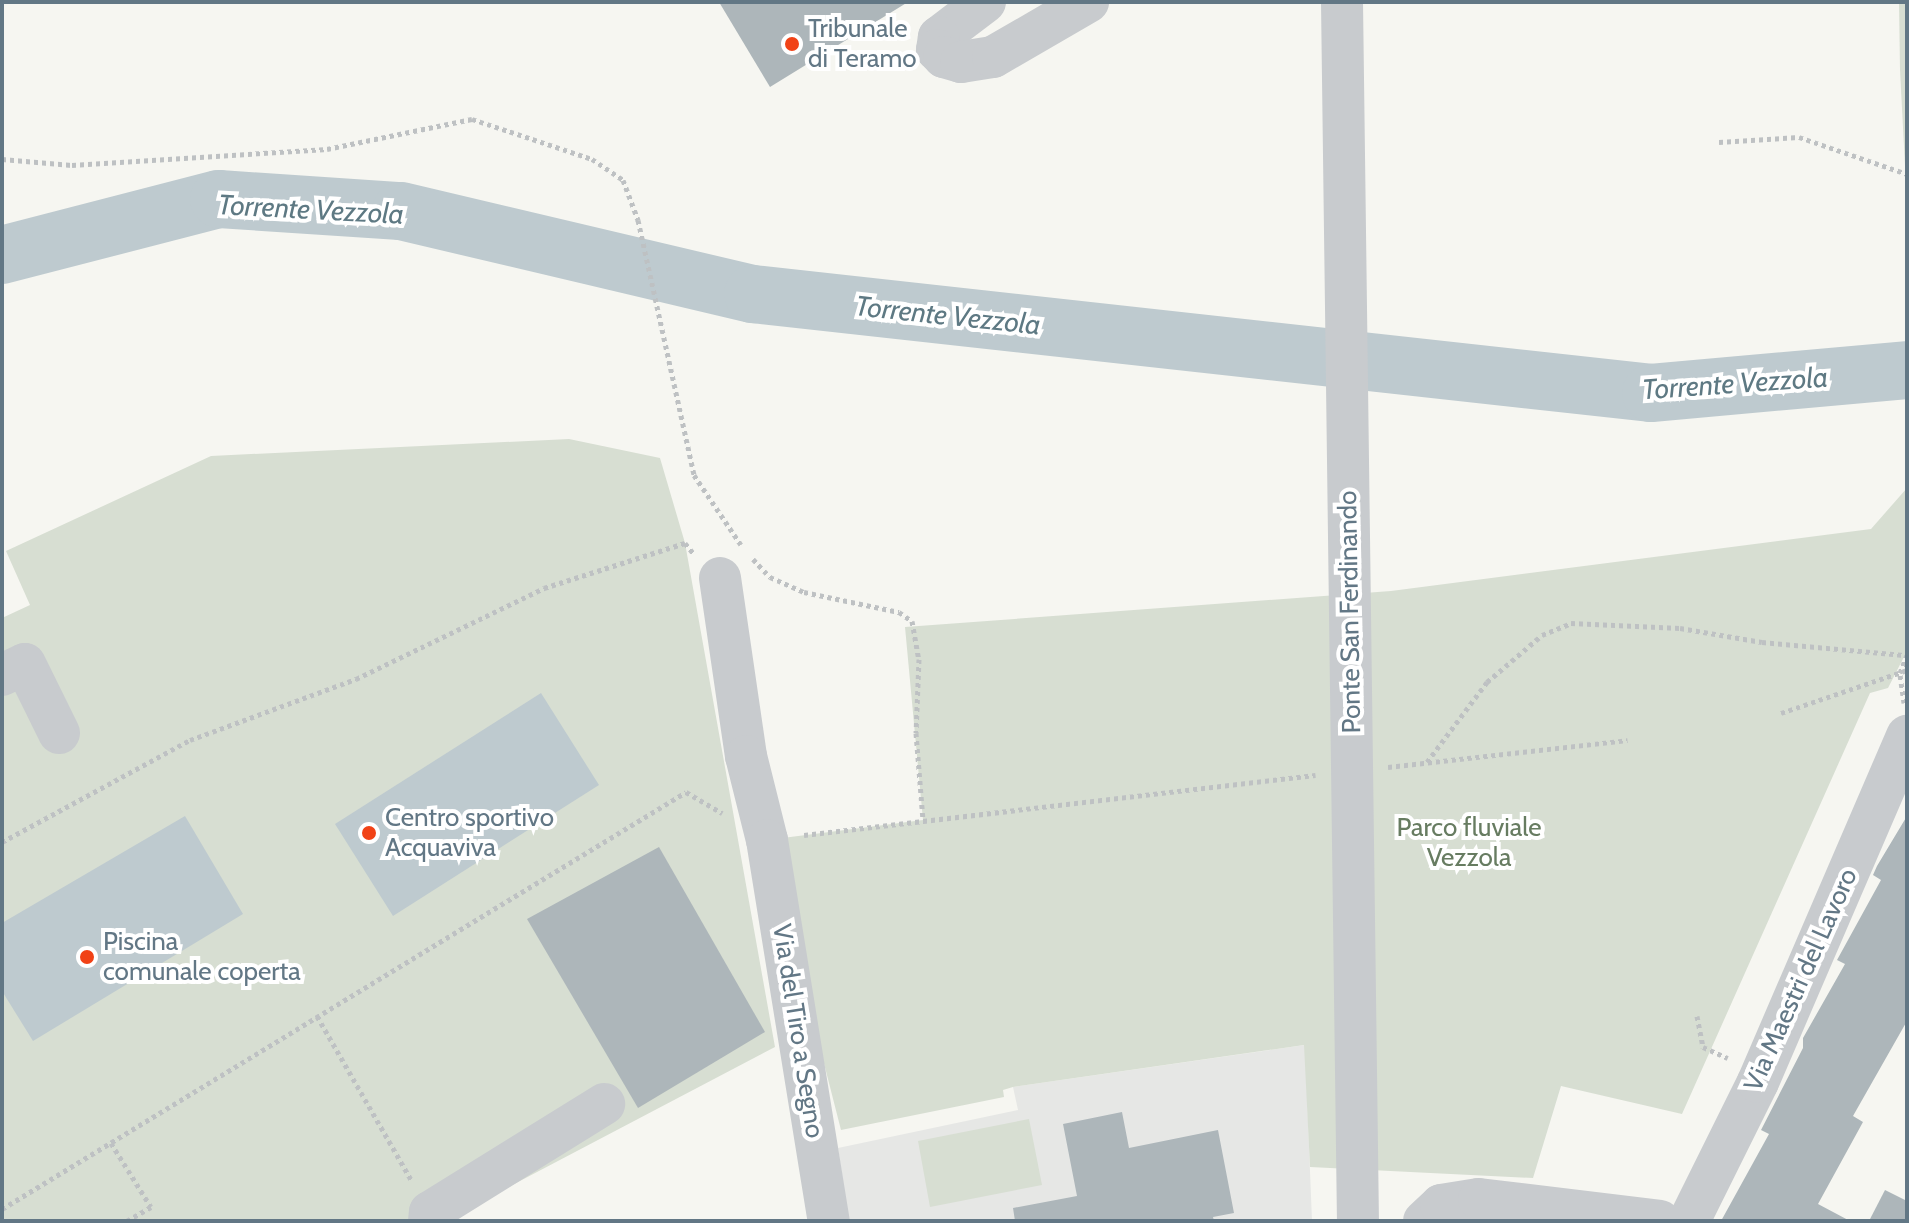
<!DOCTYPE html>
<style>
body{margin:0}
#map{position:relative;width:1909px;height:1223px;overflow:hidden;background:#f6f6f1;font-family:Cabin,sans-serif}
div>[style]{position:absolute}
[style*='--x']{left:calc(var(--x)*1px);top:calc(var(--y)*1px);width:calc(var(--w)*1px);rotate:calc(var(--a)*1deg)}
.built>*{inset:0;background:#e6e7e5}
.green>*{inset:0;background:#d7ded2}
.water>*{inset:0;background:#becacf}
.river>*{height:58px;margin:-29px;padding:0 29px;transform-origin:29px;border-radius:29px;background:#becacf}
.building>*{inset:0;background:#adb6ba}
.path>*{height:5px;margin-top:-2.5px;transform-origin:0;background:repeating-linear-gradient(90deg,#bec1c3 0 4px,transparent 0 8px)}
.minor>*{height:42px;margin:-21px;padding:0 21px;transform-origin:21px;border-radius:21px;background:#c8cbce}
.minor-bridge>*{height:42px;margin:-21px;padding:0 21px;transform-origin:21px;border-radius:21px;background:#c8cbce}
.dots>*{width:22px;height:22px;translate:-50% -50%;box-sizing:border-box;border:4px solid #fff;border-radius:50%}
span{translate:-50% -50%;white-space:nowrap;text-align:center;line-height:1.15;-webkit-text-stroke:8px #fff;paint-order:stroke}
.poi-label{font-size:26px;color:#627785}
.left{translate:0 -50%;text-align:left}
.street-label{font-size:26px;color:#627785}
.park-label{font-size:26px;color:#677c61}
.water-label{font-size:28px;color:#5e7983;font-style:italic}
.frame{position:absolute;inset:0;border:4px solid #627785;pointer-events:none}
</style>
<div id="map">
<div class="built">
<div style="clip-path:polygon(1305px 1045px,1312px 1221px,849px 1221px,838px 1148px,1018px 1110px,1013px 1087px)"></div>
</div>
<div class="green">
<div style="clip-path:polygon(1899px 2px,1907px 2px,1907px 204px,1900px 70px)"></div>
<div style="clip-path:polygon(569px 439px,660px 458px,685px 543px,775px 1047px,444px 1221px,2px 1221px,2px 618px,30px 605px,6px 551px,211px 456px)"></div>
<div style="clip-path:polygon(1907px 488px,1907px 651px,1888px 688px,1870px 693px,1682px 1114px,1561px 1086px,1533px 1178px,1310px 1167px,1304px 1045px,1013px 1087px,1003px 1090px,1004px 1097px,841px 1130px,767px 840px,923px 820px,905px 627px,1391px 591px,1871px 529px)"></div>
<div style="clip-path:polygon(1029px 1119px,1042px 1185px,930px 1207px,918px 1141px)"></div>
</div>
<div class="water">
<div style="clip-path:polygon(541px 693px,599px 785px,393px 916px,335px 824px)"></div>
<div style="clip-path:polygon(185px 816px,243px 914px,33px 1041px,2px 991px,2px 923px)"></div>
</div>
<div class="river">
<div style="--x:2;--y:255;--w:224;--a:-14.5"></div>
<div style="--x:219;--y:199;--w:182;--a:3.8"></div>
<div style="--x:401;--y:211;--w:362;--a:13.3"></div>
<div style="--x:753;--y:294;--w:903;--a:6.29"></div>
<div style="--x:1651;--y:393;--w:257;--a:-5.1"></div>
</div>
<div class="building">
<div style="clip-path:polygon(719px 2px,908px 2px,770px 87px)"></div>
<div style="clip-path:polygon(1907px 816px,1907px 1021px,1853px 1116px,1863px 1122px,1818px 1204px,1850px 1221px,1721px 1221px,1769px 1134px,1761px 1130px,1803px 1048px,1803px 1038px,1845px 964px,1837px 960px,1881px 880px,1873px 875px,1877px 866px)"></div>
<div style="clip-path:polygon(659px 847px,765px 1032px,638px 1108px,527px 919px)"></div>
<div style="clip-path:polygon(1122px 1112px,1129px 1148px,1218px 1130px,1234px 1213px,1213px 1217px,1214px 1221px,1015px 1221px,1013px 1208px,1077px 1196px,1063px 1124px)"></div>
<div style="clip-path:polygon(1885px 1190px,1907px 1201px,1907px 1221px,1869px 1221px)"></div>
</div>
<div class="path">
<div style="--x:1719;--y:142;--w:80;--a:-3.6"></div>
<div style="--x:1799;--y:137;--w:114;--a:18.9"></div>
<div style="--x:2;--y:159;--w:70;--a:4.9"></div>
<div style="--x:72;--y:165;--w:256;--a:-3.6"></div>
<div style="--x:327;--y:149;--w:148;--a:-11.7"></div>
<div style="--x:472;--y:119;--w:126;--a:18.4"></div>
<div style="--x:592;--y:159;--w:37;--a:34"></div>
<div style="--x:623;--y:180;--w:43;--a:69.4"></div>
<div style="--x:638;--y:220;--w:261;--a:77.6"></div>
<div style="--x:694;--y:475;--w:84;--a:56.1"></div>
<div style="--x:753;--y:559;--w:25;--a:47"></div>
<div style="--x:770;--y:577;--w:37;--a:24"></div>
<div style="--x:804;--y:592;--w:97;--a:11.9"></div>
<div style="--x:899;--y:612;--w:16;--a:35"></div>
<div style="--x:912;--y:621;--w:39;--a:80"></div>
<div style="--x:919;--y:659;--w:74;--a:92.3"></div>
<div style="--x:916;--y:733;--w:87;--a:85.4"></div>
<div style="--x:1904;--y:703;--w:30;--a:-98"></div>
<div style="--x:1900;--y:673;--w:19;--a:-69"></div>
<div style="--x:1781;--y:713;--w:133;--a:-18.8"></div>
<div style="--x:1427;--y:762;--w:100;--a:-53.1"></div>
<div style="--x:1487;--y:682;--w:72;--a:-40.5"></div>
<div style="--x:1542;--y:635;--w:31;--a:-22"></div>
<div style="--x:1571;--y:623;--w:109;--a:2.6"></div>
<div style="--x:1680;--y:628;--w:83;--a:9.7"></div>
<div style="--x:1762;--y:642;--w:145;--a:5.2"></div>
<div style="--x:1388;--y:767;--w:241;--a:-6.4"></div>
<div style="--x:804;--y:835;--w:515;--a:-6.7"></div>
<div style="--x:2;--y:842;--w:214;--a:-28.5"></div>
<div style="--x:190;--y:740;--w:177;--a:-20.2"></div>
<div style="--x:356;--y:679;--w:209;--a:-25.8"></div>
<div style="--x:544;--y:588;--w:148;--a:-17.7"></div>
<div style="--x:685;--y:543;--w:14;--a:51"></div>
<div style="--x:317;--y:1016;--w:190;--a:60.1"></div>
<div style="--x:1697;--y:1016;--w:32;--a:79"></div>
<div style="--x:1703;--y:1047;--w:27;--a:24"></div>
<div style="--x:111;--y:1143;--w:75;--a:58"></div>
<div style="--x:151;--y:1207;--w:28;--a:150"></div>
<div style="--x:2;--y:1209;--w:801;--a:-31.37"></div>
<div style="--x:686;--y:792;--w:42;--a:30.3"></div>
</div>
<div class="minor">
<div style="--x:985;--y:2;--w:58;--a:142.7"></div>
<div style="--x:939;--y:37;--w:13;--a:99"></div>
<div style="--x:937;--y:50;--w:10;--a:45"></div>
<div style="--x:944;--y:57;--w:18;--a:16"></div>
<div style="--x:961;--y:62;--w:32;--a:-9"></div>
<div style="--x:993;--y:57;--w:110;--a:-30.1"></div>
<div style="--x:720;--y:578;--w:180;--a:81.7"></div>
<div style="--x:746;--y:756;--w:87;--a:76"></div>
<div style="--x:767;--y:840;--w:386;--a:80.8"></div>
<div style="--x:2;--y:675;--w:25;--a:-26"></div>
<div style="--x:25;--y:664;--w:77;--a:63.8"></div>
<div style="--x:429;--y:1221;--w:9;--a:-84"></div>
<div style="--x:430;--y:1212;--w:205;--a:-31.8"></div>
<div style="--x:1424;--y:1221;--w:23;--a:-43"></div>
<div style="--x:1441;--y:1205;--w:38;--a:-9"></div>
<div style="--x:1479;--y:1199;--w:182;--a:6.9"></div>
<div style="--x:1689;--y:1221;--w:155;--a:-63.6"></div>
<div style="--x:1758;--y:1082;--w:377;--a:-66.7"></div>
</div>
<div class="minor-bridge">
<div style="--x:1342;--y:2;--w:1219;--a:89.25"></div>
</div>
<div class="dots">
<div style="left:792px;top:44px;background:#f14216"></div>
<div style="left:369px;top:833px;background:#f14216"></div>
<div style="left:87px;top:957px;background:#f14216"></div>
</div>
<div class="poi-label">
<span class="left" style="left:808px;top:44px">Tribunale<br>di Teramo</span>
<span class="left" style="left:385px;top:833px">Centro sportivo<br>Acquaviva</span>
<span class="left" style="left:103px;top:957px">Piscina<br>comunale coperta</span>
</div>
<div class="street-label">
<span style="left:1350px;top:612px;rotate:-91deg">Ponte San Ferdinando</span>
<span style="left:1801px;top:980px;rotate:-66deg">Via Maestri del Lavoro</span>
<span style="left:798px;top:1031px;rotate:81deg">Via del Tiro a Segno</span>
</div>
<div class="park-label">
<span style="left:1469px;top:843px">Parco fluviale<br>Vezzola</span>
</div>
<div class="water-label">
<span style="left:311px;top:209px;rotate:3deg">Torrente Vezzola</span>
<span style="left:948px;top:315px;rotate:6deg">Torrente Vezzola</span>
<span style="left:1735px;top:383px;rotate:-4deg">Torrente Vezzola</span>
</div>
<div class="frame"></div>
</div>
